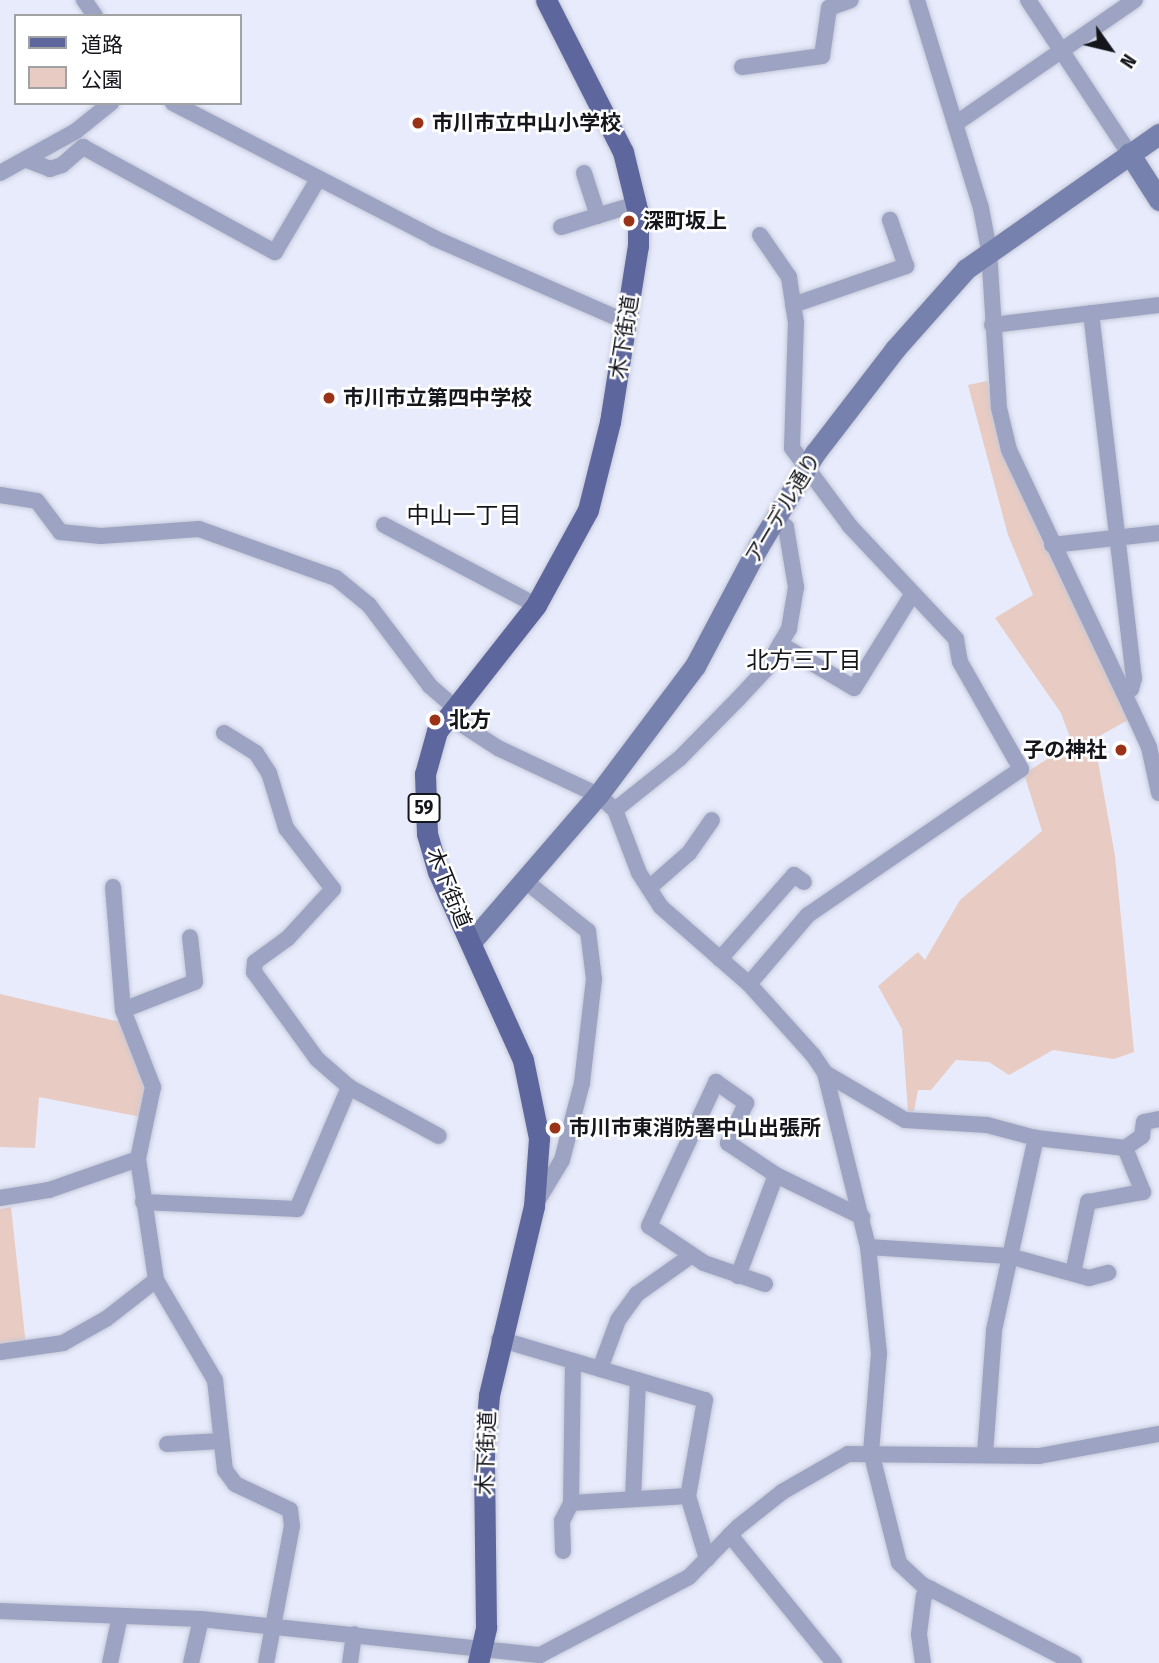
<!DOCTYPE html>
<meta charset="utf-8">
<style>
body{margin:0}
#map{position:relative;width:1159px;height:1663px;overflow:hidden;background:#e7ebfc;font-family:"Fira Sans Condensed","Noto Sans JP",sans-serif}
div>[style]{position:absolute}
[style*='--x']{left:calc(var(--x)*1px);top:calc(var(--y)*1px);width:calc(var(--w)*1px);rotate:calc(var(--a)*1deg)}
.green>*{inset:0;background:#e8cbc3}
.roads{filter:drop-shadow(0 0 2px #c5c9d8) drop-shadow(0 0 2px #c5c9d8)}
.street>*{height:16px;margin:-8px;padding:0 8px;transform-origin:8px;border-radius:8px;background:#9da4c3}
.secondary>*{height:21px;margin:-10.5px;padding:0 10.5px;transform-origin:10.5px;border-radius:10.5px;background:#7781ad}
.primary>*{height:21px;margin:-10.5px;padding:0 10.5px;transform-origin:10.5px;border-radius:10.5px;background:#5d679d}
.dots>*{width:19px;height:19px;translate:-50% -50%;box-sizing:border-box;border:4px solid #fff;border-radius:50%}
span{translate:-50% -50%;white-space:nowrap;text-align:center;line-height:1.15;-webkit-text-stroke:5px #fff;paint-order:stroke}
.shield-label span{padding:2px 5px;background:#fff;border:2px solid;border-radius:5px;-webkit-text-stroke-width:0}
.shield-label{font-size:19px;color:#15161c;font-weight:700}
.poi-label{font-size:21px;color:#15161c;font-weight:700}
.left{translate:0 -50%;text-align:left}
.right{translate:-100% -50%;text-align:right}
.street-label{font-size:21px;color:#15161c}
.neighbourhood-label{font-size:23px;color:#15161c}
.legend{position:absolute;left:14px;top:14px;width:228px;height:91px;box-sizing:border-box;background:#fff;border:2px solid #a1a2a4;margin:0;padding:9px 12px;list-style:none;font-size:21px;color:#15161c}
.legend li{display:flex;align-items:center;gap:14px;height:35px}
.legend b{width:35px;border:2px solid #a1a2a4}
.north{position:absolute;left:1075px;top:14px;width:70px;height:70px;-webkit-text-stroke:5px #fff;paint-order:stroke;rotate:124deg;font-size:19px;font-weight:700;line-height:28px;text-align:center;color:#15161c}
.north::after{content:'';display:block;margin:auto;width:24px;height:32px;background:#15161c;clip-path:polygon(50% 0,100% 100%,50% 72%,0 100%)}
</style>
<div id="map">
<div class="green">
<div style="clip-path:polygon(987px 381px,1016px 483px,1128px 720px,1094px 739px,1115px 856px,1134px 1052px,1114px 1059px,1053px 1050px,1009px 1075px,989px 1062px,956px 1060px,931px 1090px,918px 1090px,914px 1111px,908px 1112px,902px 1029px,878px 986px,918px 952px,925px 960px,960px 900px,1042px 831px,1024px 774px,1072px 743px,1061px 713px,995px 618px,1033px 595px,1008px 535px,968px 385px)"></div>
<div style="clip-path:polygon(0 994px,120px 1022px,149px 1087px,141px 1117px,39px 1097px,35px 1148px,0 1147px)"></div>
<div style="clip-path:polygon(11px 1207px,26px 1346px,0 1347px,0 1209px)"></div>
</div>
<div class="roads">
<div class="street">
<div style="--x:84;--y:0;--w:19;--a:55"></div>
<div style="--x:917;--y:0;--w:218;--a:72.9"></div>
<div style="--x:981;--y:208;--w:43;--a:79.2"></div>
<div style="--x:989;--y:250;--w:158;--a:86.4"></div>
<div style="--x:999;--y:408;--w:43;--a:76.6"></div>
<div style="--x:1009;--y:450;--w:269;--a:64.7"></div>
<div style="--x:1028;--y:0;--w:183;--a:56.6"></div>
<div style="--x:742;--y:67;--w:81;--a:-7.8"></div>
<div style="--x:822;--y:56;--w:49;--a:-81.7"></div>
<div style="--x:829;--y:8;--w:23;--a:-20"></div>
<div style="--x:173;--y:103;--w:294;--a:27.3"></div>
<div style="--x:434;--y:238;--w:210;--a:23.6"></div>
<div style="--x:958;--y:122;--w:215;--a:-34.6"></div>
<div style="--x:27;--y:160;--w:25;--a:21"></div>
<div style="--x:50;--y:169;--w:13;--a:-18"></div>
<div style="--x:62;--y:165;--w:28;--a:-41"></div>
<div style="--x:83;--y:147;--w:219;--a:28.7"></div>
<div style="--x:275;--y:252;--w:82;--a:-59.4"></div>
<div style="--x:0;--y:173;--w:87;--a:-28.9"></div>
<div style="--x:76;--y:131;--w:45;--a:-38.7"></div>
<div style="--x:584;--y:173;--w:45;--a:72"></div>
<div style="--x:561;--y:227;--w:78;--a:-17"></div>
<div style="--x:793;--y:305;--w:120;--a:-19"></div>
<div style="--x:906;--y:266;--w:49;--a:-109.2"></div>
<div style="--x:1091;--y:313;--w:368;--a:83.3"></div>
<div style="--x:1134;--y:678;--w:11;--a:105"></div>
<div style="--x:1131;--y:689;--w:8;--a:150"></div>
<div style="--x:1124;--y:693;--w:60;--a:65.2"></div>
<div style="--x:1149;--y:747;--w:47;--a:77.7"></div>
<div style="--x:992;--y:325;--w:168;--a:-6.8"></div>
<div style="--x:0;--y:495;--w:37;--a:9"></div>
<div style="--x:37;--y:501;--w:39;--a:53"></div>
<div style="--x:60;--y:532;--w:41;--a:5.6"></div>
<div style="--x:101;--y:536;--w:98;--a:-4.1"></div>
<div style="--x:199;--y:529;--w:145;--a:19.7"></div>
<div style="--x:336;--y:578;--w:43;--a:39.3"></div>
<div style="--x:369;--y:605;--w:101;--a:53"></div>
<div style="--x:430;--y:686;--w:32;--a:41"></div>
<div style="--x:384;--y:525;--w:172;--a:27.8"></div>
<div style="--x:1052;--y:545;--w:108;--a:-6.4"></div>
<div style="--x:780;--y:644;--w:86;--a:30.7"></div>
<div style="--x:854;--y:688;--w:110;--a:-58.1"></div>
<div style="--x:447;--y:715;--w:61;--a:32.9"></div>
<div style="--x:498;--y:748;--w:110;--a:25.2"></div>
<div style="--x:598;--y:795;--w:23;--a:41"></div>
<div style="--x:615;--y:810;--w:67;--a:69.1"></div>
<div style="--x:639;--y:873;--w:40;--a:57.1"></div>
<div style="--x:661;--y:907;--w:117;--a:41.2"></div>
<div style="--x:749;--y:984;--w:96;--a:48"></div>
<div style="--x:813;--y:1055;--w:22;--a:56"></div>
<div style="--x:825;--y:1073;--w:179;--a:76.1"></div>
<div style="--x:868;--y:1247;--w:107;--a:84.1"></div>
<div style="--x:879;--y:1353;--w:99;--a:94.6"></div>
<div style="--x:871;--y:1452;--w:114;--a:75.8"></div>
<div style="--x:899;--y:1563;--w:33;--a:43"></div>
<div style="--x:923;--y:1585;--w:170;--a:27.3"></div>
<div style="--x:224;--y:733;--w:38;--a:32"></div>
<div style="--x:256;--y:753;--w:24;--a:57"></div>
<div style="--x:269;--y:773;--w:58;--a:72.8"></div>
<div style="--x:286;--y:828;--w:77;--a:52.4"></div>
<div style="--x:333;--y:889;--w:67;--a:132.6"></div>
<div style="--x:288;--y:938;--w:41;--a:144"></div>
<div style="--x:255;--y:962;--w:10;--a:96"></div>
<div style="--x:254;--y:972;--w:107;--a:54.1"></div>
<div style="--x:317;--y:1059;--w:43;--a:41.2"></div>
<div style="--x:349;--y:1087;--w:102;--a:28.6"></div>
<div style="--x:615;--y:810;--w:82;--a:-38.6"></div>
<div style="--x:679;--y:759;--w:84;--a:-45.5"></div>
<div style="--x:738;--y:699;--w:40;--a:-47"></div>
<div style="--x:765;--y:670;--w:48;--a:-59.7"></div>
<div style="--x:789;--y:629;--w:43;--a:-80.5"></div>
<div style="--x:796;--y:587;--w:61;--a:-99.5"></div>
<div style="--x:786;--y:527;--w:14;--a:-141"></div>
<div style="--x:524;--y:880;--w:82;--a:38.6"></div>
<div style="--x:588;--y:931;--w:48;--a:82.9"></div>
<div style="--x:594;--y:979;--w:105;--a:96.6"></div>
<div style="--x:582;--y:1083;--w:80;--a:104.6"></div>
<div style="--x:562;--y:1160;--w:50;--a:121.2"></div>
<div style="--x:113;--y:887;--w:123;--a:85.4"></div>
<div style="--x:123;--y:1010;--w:83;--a:68.7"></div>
<div style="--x:153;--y:1087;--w:74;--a:101.8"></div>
<div style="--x:138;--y:1159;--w:122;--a:81.5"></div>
<div style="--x:156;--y:1280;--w:116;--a:59.5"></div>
<div style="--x:215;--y:1380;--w:91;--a:83.7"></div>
<div style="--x:225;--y:1470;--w:17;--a:54"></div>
<div style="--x:235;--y:1484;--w:61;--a:25.3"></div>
<div style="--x:290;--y:1510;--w:16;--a:83"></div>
<div style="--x:292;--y:1526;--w:139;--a:100.7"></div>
<div style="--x:649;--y:888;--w:53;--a:-41.2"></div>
<div style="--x:689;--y:853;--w:40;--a:-55.1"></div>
<div style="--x:720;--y:959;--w:112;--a:-48.6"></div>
<div style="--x:794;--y:875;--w:12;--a:35"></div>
<div style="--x:749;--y:984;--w:91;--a:-49.5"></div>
<div style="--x:808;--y:915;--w:258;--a:-34.4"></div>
<div style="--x:1021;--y:769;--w:123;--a:-119.7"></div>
<div style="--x:960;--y:662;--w:23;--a:-100"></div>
<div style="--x:956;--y:639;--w:155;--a:-133.2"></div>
<div style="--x:850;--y:526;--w:97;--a:-126.6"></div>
<div style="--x:792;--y:448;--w:125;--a:-88.2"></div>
<div style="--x:796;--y:323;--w:47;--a:-98.7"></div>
<div style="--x:789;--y:277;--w:51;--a:-124.6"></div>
<div style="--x:123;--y:1010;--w:77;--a:-21.3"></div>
<div style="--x:195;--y:982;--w:45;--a:-96.3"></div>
<div style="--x:825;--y:1073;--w:93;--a:30.4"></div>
<div style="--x:905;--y:1120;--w:82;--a:3.5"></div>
<div style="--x:987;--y:1125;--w:51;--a:14.9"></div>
<div style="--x:1036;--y:1138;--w:90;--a:6.4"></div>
<div style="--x:1125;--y:1148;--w:21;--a:-35"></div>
<div style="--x:1142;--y:1136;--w:14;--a:-82"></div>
<div style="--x:1144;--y:1122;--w:15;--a:-11"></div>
<div style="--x:0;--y:1198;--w:50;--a:-9.3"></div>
<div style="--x:49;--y:1190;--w:94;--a:-19.2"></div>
<div style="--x:143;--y:1202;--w:154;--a:2.6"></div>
<div style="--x:297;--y:1209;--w:133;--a:-66.9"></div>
<div style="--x:868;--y:1247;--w:141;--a:3.7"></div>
<div style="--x:1009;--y:1256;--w:83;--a:15.4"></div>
<div style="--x:1089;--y:1278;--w:20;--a:-15"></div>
<div style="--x:1073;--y:1273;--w:73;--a:-78.1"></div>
<div style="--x:1088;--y:1202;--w:56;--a:-10.3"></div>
<div style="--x:1143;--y:1192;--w:48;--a:-112.2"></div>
<div style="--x:738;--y:1276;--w:108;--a:-69.4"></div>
<div style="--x:765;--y:1284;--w:65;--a:-161"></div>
<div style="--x:704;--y:1263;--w:66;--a:-146.1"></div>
<div style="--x:649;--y:1226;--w:159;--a:-65"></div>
<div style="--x:716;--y:1082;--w:37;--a:35"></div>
<div style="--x:746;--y:1103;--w:44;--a:114.2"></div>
<div style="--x:728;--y:1143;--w:58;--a:33.7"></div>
<div style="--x:776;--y:1175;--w:96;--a:26"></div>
<div style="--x:499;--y:1339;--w:215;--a:16.5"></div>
<div style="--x:705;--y:1400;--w:97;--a:100"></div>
<div style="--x:688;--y:1496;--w:66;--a:73.2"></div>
<div style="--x:0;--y:1352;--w:64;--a:-8.1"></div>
<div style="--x:63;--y:1343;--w:49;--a:-29.2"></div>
<div style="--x:106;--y:1319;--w:63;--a:-38"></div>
<div style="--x:600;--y:1369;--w:52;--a:-69.8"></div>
<div style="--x:618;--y:1320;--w:32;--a:-54"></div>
<div style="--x:637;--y:1294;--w:67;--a:-35.3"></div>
<div style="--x:167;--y:1444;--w:54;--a:-3.2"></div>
<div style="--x:985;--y:1454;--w:124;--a:-85.8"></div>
<div style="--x:994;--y:1330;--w:197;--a:-77.7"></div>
<div style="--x:633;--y:1499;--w:119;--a:-87.6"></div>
<div style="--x:571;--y:1503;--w:117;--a:-3.4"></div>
<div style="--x:730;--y:1535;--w:165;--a:50.9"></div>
<div style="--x:563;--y:1551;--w:30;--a:-92"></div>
<div style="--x:562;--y:1521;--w:20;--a:-63"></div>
<div style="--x:571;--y:1503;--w:142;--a:-89.2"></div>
<div style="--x:0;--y:1611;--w:201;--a:2.3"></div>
<div style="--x:201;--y:1619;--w:341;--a:6.1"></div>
<div style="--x:540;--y:1655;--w:168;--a:-27.6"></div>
<div style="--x:689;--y:1577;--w:70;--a:-45.6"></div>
<div style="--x:738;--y:1527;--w:56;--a:-38.5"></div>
<div style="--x:782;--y:1492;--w:76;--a:-29.9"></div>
<div style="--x:848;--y:1454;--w:191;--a:0.6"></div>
<div style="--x:1039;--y:1456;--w:122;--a:-10.4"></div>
<div style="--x:110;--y:1663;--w:48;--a:-78"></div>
<div style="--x:191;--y:1663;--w:45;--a:-77.2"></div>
<div style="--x:350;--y:1663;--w:29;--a:-82"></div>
<div style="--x:923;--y:1663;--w:29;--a:-98"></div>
<div style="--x:919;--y:1634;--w:38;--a:-83"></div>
<div style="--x:924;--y:1596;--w:10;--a:-45"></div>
</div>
<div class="secondary">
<div style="--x:1129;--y:153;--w:56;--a:57.4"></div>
<div style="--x:471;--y:942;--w:194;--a:-49.2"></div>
<div style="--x:598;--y:795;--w:161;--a:-53.1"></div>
<div style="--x:695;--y:666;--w:135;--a:-62.1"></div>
<div style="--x:758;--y:547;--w:110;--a:-58.8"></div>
<div style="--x:815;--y:453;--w:131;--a:-52.4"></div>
<div style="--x:895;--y:349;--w:107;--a:-48.4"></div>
<div style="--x:966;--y:269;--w:236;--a:-35"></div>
</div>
<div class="primary">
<div style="--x:478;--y:1663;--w:37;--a:-77"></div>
<div style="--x:486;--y:1627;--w:172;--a:-90.7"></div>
<div style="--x:484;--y:1455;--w:60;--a:-85.2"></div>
<div style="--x:489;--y:1395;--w:194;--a:-76.6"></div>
<div style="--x:534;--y:1206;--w:68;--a:-85.8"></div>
<div style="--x:539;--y:1138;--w:80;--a:-101.6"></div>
<div style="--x:523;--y:1060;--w:206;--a:-114.3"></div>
<div style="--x:438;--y:872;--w:40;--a:-106"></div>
<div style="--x:427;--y:834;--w:60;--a:-91.9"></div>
<div style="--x:425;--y:774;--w:45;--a:-74.4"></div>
<div style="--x:437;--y:731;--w:160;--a:-51.8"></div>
<div style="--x:536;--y:605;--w:108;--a:-61.3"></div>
<div style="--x:588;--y:510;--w:91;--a:-76"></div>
<div style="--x:610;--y:422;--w:178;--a:-81"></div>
<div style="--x:638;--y:246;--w:33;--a:-90"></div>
<div style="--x:638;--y:213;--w:63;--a:-103.8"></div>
<div style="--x:623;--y:152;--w:170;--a:-116.9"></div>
</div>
</div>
<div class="dots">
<div style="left:418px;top:123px;background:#9a3217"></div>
<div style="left:629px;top:221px;background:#9a3217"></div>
<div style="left:329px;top:398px;background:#9a3217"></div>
<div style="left:435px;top:720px;background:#9a3217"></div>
<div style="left:1121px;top:750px;background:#9a3217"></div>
<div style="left:555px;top:1128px;background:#9a3217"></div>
</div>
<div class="shield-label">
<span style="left:424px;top:808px">59</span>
</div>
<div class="poi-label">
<span class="left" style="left:432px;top:123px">市川市立中山小学校</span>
<span class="left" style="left:643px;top:221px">深町坂上</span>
<span class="left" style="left:343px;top:398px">市川市立第四中学校</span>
<span class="left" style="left:449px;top:720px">北方</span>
<span class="right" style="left:1107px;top:750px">子の神社</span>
<span class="left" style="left:569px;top:1128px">市川市東消防署中山出張所</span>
</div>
<div class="street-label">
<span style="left:624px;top:337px;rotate:-81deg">木下街道</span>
<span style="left:783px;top:508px;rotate:-59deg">アーデル通り</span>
<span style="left:449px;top:888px;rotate:68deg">木下街道</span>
<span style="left:486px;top:1453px;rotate:-88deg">木下街道</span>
</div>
<div class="neighbourhood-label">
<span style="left:464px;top:515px">中山一丁目</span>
<span style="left:804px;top:660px">北方三丁目</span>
</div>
<ul class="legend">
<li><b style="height:9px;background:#5d679d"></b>道路</li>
<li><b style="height:19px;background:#e8cbc3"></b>公園</li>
</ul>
<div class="north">N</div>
</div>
